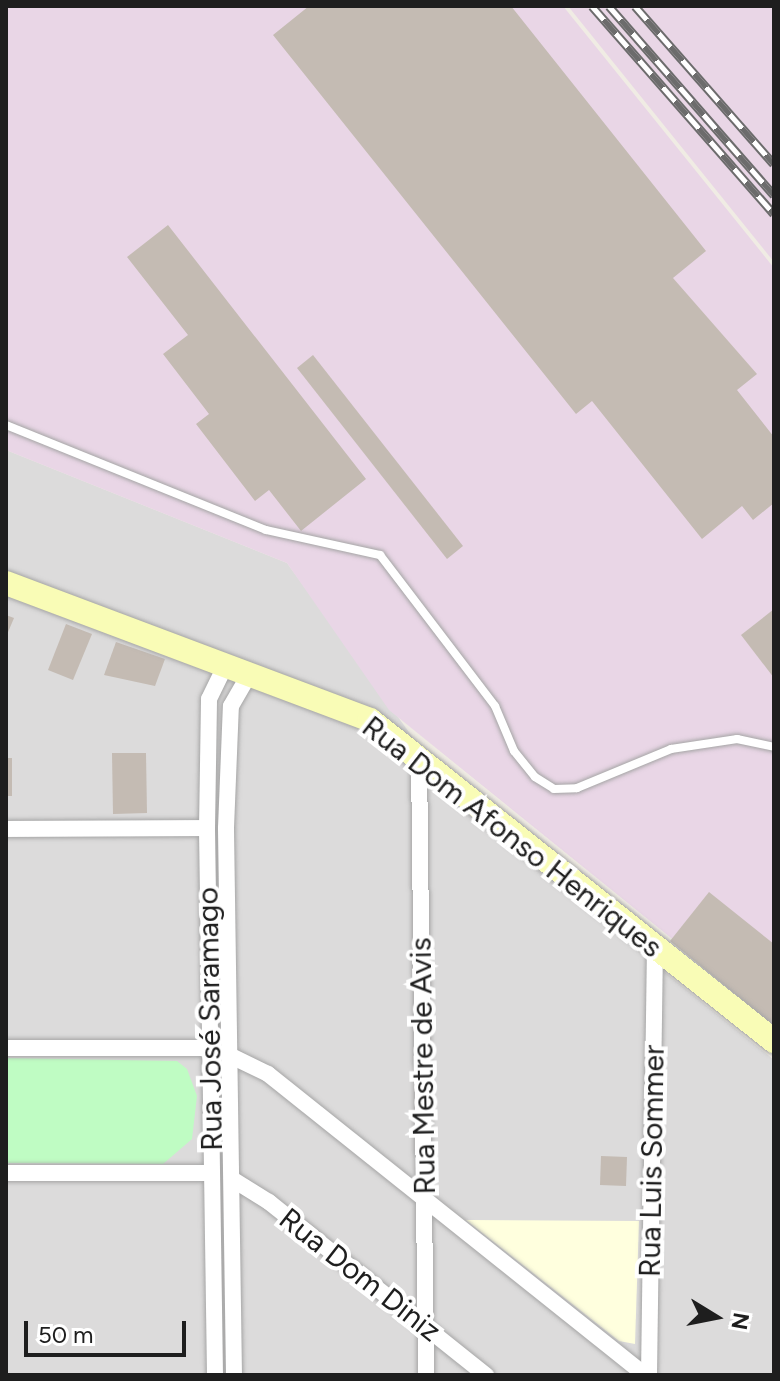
<!DOCTYPE html>
<meta charset="utf-8">
<style>
body{margin:0}
#map{position:relative;width:780px;height:1381px;overflow:hidden;background:#f0ece4;font-family:Figtree,sans-serif}
div>[style]{position:absolute}
[style*='--x']{left:calc(var(--x)*1px);top:calc(var(--y)*1px);width:calc(var(--w)*1px);rotate:calc(var(--a)*1deg)}
.residential>*{inset:0;background:#dcdbdb}
.industrial>*{inset:0;background:#e9d6e6}
.education>*{inset:0;background:#ffffde}
.park>*{inset:0;background:#bffcc3}
.building>*{inset:0;background:#c4bbb3}
.roads{filter:drop-shadow(0 0 2px #a5a5a5) drop-shadow(0 0 2px #a5a5a5)}
.lane>*{height:8px;margin:-4px;padding:0 4px;transform-origin:4px;border-radius:4px;background:#fff}
.street>*{height:16px;margin:-8px;padding:0 8px;transform-origin:8px;border-radius:8px;background:#fff}
.secondary>*{height:24px;margin:-12px;padding:0 12px;transform-origin:12px;border-radius:12px;background:#f9fcb6}
.rail>*{height:9px;margin-top:-4.5px;transform-origin:0;background:repeating-linear-gradient(90deg,#fff 0 18px,#6c6c6c 0 36px);box-sizing:border-box;border-block:2px solid #6c6c6c}
span{translate:-50% -50%;white-space:nowrap;text-align:center;line-height:1.15;-webkit-text-stroke:8px #fff;paint-order:stroke}
.street-label{font-size:30px;color:#1e1e1e}
.frame{position:absolute;inset:0;border:8px solid #1e1e1e;pointer-events:none}
.north{position:absolute;left:676px;top:1277px;width:80px;height:80px;-webkit-text-stroke:6px #fff;paint-order:stroke;rotate:100deg;font-size:22px;font-weight:700;line-height:32px;text-align:center;color:#1e1e1e}
.north::after{content:'';display:block;margin:auto;width:28px;height:36px;background:#1e1e1e;clip-path:polygon(50% 0,100% 100%,50% 72%,0 100%)}
.scale{position:absolute;left:24px;top:1321px;width:162px;height:36px;box-sizing:border-box;border:4px solid #1e1e1e;border-top:0;padding-left:10px;font-size:24px;line-height:28px;white-space:nowrap;color:#1e1e1e;-webkit-text-stroke:6px #fff;paint-order:stroke}
</style>
<div id="map">
<div class="residential">
<div style="clip-path:polygon(6px 450px,287px 563px,468px 814px,774px 1060px,774px 1375px,6px 1375px)"></div>
</div>
<div class="industrial">
<div style="clip-path:polygon(6px 6px,563px 6px,774px 268px,774px 1021px,389px 710px,287px 563px,6px 450px)"></div>
<div style="clip-path:polygon(568px 6px,774px 6px,774px 262px)"></div>
</div>
<div class="education">
<div style="clip-path:polygon(466px 1220px,639px 1221px,635px 1344px,619px 1341px)"></div>
</div>
<div class="park">
<div style="clip-path:polygon(6px 1058px,177px 1061px,187px 1069px,197px 1096px,192px 1139px,163px 1164px,6px 1163px)"></div>
</div>
<div class="building">
<div style="clip-path:polygon(309px 6px,511px 6px,706px 251px,673px 278px,757px 374px,737px 390px,774px 437px,774px 503px,753px 520px,742px 506px,702px 539px,592px 401px,576px 414px,273px 35px)"></div>
<div style="clip-path:polygon(168px 225px,366px 479px,301px 531px,269px 490px,255px 501px,196px 424px,209px 414px,163px 354px,188px 335px,127px 257px)"></div>
<div style="clip-path:polygon(313px 355px,463px 546px,447px 559px,297px 368px)"></div>
<div style="clip-path:polygon(774px 609px,774px 678px,741px 635px)"></div>
<div style="clip-path:polygon(6px 615px,14px 618px,6px 637px)"></div>
<div style="clip-path:polygon(66px 624px,92px 634px,73px 680px,48px 670px)"></div>
<div style="clip-path:polygon(116px 642px,165px 659px,155px 686px,104px 675px)"></div>
<div style="clip-path:polygon(112px 753px,146px 753px,147px 813px,113px 814px)"></div>
<div style="clip-path:polygon(6px 758px,12px 758px,12px 796px,6px 796px)"></div>
<div style="clip-path:polygon(709px 892px,774px 944px,774px 1026px,670px 941px)"></div>
<div style="clip-path:polygon(601px 1156px,627px 1157px,626px 1186px,600px 1185px)"></div>
</div>
<div class="roads">
<div class="lane">
<div style="--x:6;--y:425;--w:280;--a:22"></div>
<div style="--x:266;--y:530;--w:117;--a:12.4"></div>
<div style="--x:380;--y:555;--w:190;--a:52.7"></div>
<div style="--x:495;--y:706;--w:49;--a:67.1"></div>
<div style="--x:514;--y:751;--w:33;--a:51"></div>
<div style="--x:535;--y:777;--w:22;--a:32"></div>
<div style="--x:554;--y:789;--w:23;--a:-2"></div>
<div style="--x:577;--y:788;--w:102;--a:-22.5"></div>
<div style="--x:671;--y:749;--w:67;--a:-8.6"></div>
<div style="--x:737;--y:739;--w:38;--a:12"></div>
</div>
<div class="street">
<div style="--x:419;--y:757;--w:618;--a:89.35"></div>
<div style="--x:6;--y:829;--w:201;--a:-0.3"></div>
<div style="--x:6;--y:1048;--w:204;--a:0"></div>
<div style="--x:231;--y:1056;--w:41;--a:25.9"></div>
<div style="--x:268;--y:1074;--w:482;--a:38.6"></div>
<div style="--x:6;--y:1173;--w:206;--a:0"></div>
<div style="--x:232;--y:1179;--w:44;--a:31.9"></div>
<div style="--x:269;--y:1202;--w:278;--a:38.6"></div>
<div style="--x:215;--y:1375;--w:547;--a:-90.84"></div>
<div style="--x:207;--y:828;--w:129;--a:-89.1"></div>
<div style="--x:209;--y:699;--w:37;--a:-64"></div>
<div style="--x:234;--y:1375;--w:547;--a:-90.84"></div>
<div style="--x:226;--y:828;--w:122;--a:-87.7"></div>
<div style="--x:231;--y:706;--w:34;--a:-60"></div>
<div style="--x:649;--y:1375;--w:428;--a:-89.2"></div>
</div>
<div class="secondary">
<div style="--x:6;--y:583;--w:389;--a:20.6"></div>
<div style="--x:370;--y:720;--w:516;--a:38.47"></div>
</div>
</div>
<div class="rail">
<div style="--x:592;--y:6;--w:276;--a:48.8"></div>
<div style="--x:609;--y:6;--w:251;--a:48.9"></div>
<div style="--x:635;--y:6;--w:210;--a:48.7"></div>
</div>
<div class="street-label">
<span style="left:512px;top:837px;rotate:38deg">Rua Dom Afonso Henriques</span>
<span style="left:210px;top:1019px;rotate:-91deg">Rua José Saramago</span>
<span style="left:423px;top:1066px;rotate:-91deg">Rua Mestre de Avis</span>
<span style="left:652px;top:1161px;rotate:-89deg">Rua Luis Sommer</span>
<span style="left:360px;top:1275px;rotate:38deg">Rua Dom Diniz</span>
</div>
<div class="frame"></div>
<div class="north">N</div>
<div class="scale">50 m</div>
</div>
